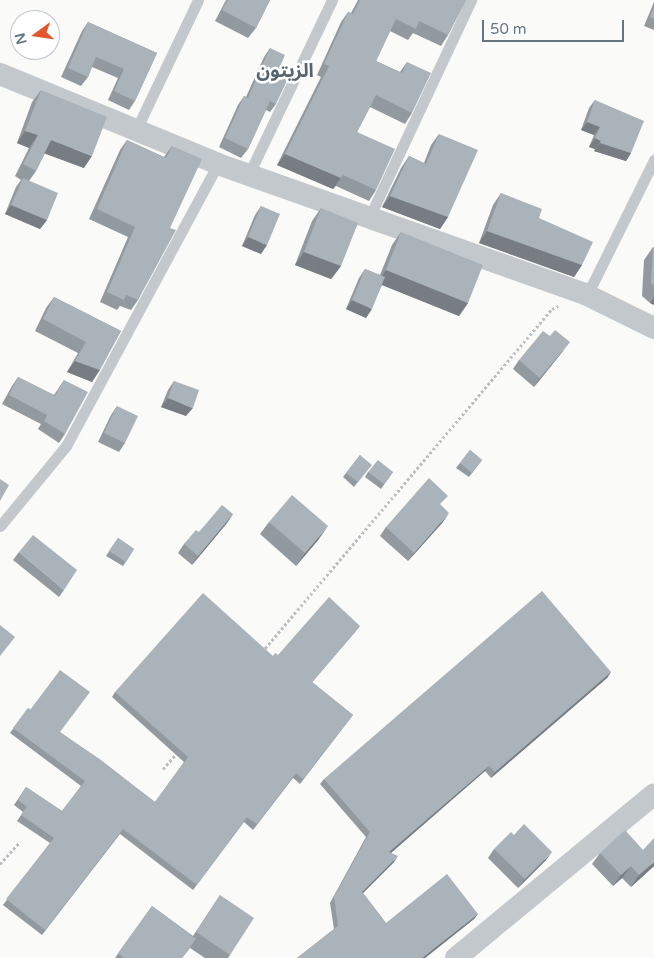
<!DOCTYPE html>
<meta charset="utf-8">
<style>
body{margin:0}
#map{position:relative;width:654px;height:958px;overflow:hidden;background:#fafaf8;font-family:"Varela Round","Noto Sans Arabic",sans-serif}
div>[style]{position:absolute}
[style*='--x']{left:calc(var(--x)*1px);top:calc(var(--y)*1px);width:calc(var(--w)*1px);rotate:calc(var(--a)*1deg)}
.path>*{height:3px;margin-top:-1.5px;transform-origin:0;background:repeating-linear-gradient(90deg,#bbbfc2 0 2.5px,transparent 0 5px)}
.lane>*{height:11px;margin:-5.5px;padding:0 5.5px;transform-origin:5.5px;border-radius:5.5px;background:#c3c8cc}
.street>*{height:22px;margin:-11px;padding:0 11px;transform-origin:11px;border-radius:11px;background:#c3c8cc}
.wall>*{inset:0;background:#929a9f}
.shaded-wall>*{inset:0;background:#777d82}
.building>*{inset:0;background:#aab3b9}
span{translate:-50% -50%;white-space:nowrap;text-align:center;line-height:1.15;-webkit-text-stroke:5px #fff;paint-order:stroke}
.district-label{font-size:19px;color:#57646e;font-weight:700}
.north{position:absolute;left:10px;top:10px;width:50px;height:50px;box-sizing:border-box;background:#fff;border:1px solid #c1c8cd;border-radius:50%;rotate:256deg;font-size:14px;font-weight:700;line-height:20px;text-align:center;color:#657683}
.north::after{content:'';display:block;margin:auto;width:18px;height:22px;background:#e4572e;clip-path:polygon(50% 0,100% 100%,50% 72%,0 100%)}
.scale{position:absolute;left:482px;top:20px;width:142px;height:22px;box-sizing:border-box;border:2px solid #657683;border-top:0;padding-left:6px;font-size:15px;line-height:18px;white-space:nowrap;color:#657683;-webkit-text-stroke:4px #fff;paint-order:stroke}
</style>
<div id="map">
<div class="path">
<div style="--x:262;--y:652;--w:449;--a:-49.8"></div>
<div style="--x:552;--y:309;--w:7;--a:-27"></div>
<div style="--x:163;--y:769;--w:23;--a:-49"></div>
<div style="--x:0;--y:864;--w:30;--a:-48"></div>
</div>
<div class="lane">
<div style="--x:136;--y:130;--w:144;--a:-64.5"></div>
<div style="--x:249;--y:174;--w:193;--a:-64.5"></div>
<div style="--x:369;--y:218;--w:241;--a:-64.9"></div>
<div style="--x:587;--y:295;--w:151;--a:-63.6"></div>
<div style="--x:0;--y:526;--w:104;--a:-50.5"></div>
<div style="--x:66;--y:446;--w:320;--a:-61.7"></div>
</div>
<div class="street">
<div style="--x:0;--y:74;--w:236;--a:22.4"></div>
<div style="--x:218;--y:164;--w:392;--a:19.5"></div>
<div style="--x:587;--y:295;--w:75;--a:26.2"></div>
<div style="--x:456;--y:958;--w:257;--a:-39.6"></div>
</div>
<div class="wall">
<div style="clip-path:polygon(226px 0,270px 0,256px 28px,248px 38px,215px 21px)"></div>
<div style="clip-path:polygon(358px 0,466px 0,448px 35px,441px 46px,413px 33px,408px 40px,390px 31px,376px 61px,400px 72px,407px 62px,412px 113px,405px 124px,370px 107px,357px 132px,376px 190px,369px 201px,336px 186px,333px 189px,277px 165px,321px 77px,317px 75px,341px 22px,348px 12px,351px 13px)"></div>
<div style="clip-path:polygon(654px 2px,654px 30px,644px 26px)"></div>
<div style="clip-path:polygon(88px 22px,157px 53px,135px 101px,129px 110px,108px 100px,118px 78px,92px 67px,88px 77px,81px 86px,61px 77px,82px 31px)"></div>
<div style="clip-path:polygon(270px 48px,281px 64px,276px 104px,270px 112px,266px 110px,248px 149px,241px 158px,219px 147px,238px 105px,244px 96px,246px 97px,264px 57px)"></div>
<div style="clip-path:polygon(41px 90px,84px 168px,45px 153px,36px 171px,29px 181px,47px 220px,40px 229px,5px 214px,16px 187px,21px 180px,15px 176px,29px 148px,17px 143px,32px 102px)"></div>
<div style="clip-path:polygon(595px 100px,631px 153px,626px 161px,594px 151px,595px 149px,589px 147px,594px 135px,581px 130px,589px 108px)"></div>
<div style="clip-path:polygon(439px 134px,448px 217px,440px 229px,382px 207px,401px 168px,409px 156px,424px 163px,431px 145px)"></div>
<div style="clip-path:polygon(127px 140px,164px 157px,172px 146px,170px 228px,138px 300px,131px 310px,120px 306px,117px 310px,100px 302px,128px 237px,89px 219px,120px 150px)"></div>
<div style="clip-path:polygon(501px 193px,539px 218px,582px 265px,574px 277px,479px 243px,493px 205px)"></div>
<div style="clip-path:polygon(261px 206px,261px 254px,242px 246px,255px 215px)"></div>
<div style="clip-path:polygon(321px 208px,341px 266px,331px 279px,295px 265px,312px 221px)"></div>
<div style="clip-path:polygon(401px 232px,468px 303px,459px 316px,382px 285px,366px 318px,346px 309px,359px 278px,365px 269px,380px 275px,392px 245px)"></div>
<div style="clip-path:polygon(653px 247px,654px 247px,654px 305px,650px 303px,642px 296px,644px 260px)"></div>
<div style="clip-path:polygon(54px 297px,121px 331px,92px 382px,67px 372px,78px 353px,35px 331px,46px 308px)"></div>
<div style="clip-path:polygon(563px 351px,534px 387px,513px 369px,519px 360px)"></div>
<div style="clip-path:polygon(18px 377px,54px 395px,64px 380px,65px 434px,59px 443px,38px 429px,41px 424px,2px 404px,12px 386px)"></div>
<div style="clip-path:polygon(174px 381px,186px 416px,161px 407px,168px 390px)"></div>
<div style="clip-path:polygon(117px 406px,125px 443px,119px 452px,98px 442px,111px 415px)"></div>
<div style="clip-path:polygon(470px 450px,482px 460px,469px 477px,456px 468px)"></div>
<div style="clip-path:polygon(360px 455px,368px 469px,354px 487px,343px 477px)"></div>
<div style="clip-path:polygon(368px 472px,393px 472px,381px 489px,365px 477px)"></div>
<div style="clip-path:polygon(233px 514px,227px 523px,192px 565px,178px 553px,184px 544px,199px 532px)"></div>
<div style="clip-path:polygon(269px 522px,319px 539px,296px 566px,260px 534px)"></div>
<div style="clip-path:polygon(443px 522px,408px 561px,380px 536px,386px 527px)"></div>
<div style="clip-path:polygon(118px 538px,134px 549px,123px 566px,106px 556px)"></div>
<div style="clip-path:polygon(19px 552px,64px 590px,59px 597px,13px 560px)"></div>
<div style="clip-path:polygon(360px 626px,312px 682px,353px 715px,300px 784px,293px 778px,253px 830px,244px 822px,193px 890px,120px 834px,42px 935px,3px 905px,50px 843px,17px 821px,23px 812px,14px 805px,26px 787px,62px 811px,81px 786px,10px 733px,28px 708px,60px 732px,155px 802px,184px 762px,112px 697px,115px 692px,278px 655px)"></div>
<div style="clip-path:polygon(611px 672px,607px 678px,491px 778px,485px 771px,391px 853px,394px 862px,363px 893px,386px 923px,478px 914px,474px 919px,425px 958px,297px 958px,334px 929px,330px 903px,366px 837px,320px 784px,324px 779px)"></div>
<div style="clip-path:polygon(494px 849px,546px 860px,518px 888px,488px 858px)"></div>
<div style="clip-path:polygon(600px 853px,654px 866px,631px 887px,622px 878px,613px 886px,592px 864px)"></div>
<div style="clip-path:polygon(220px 895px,230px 955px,228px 958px,205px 958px,190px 948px,182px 958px,115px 958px,152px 906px,193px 936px)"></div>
</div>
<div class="shaded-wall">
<div style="clip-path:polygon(587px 122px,600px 127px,594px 135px,581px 130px)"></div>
<div style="clip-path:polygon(25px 131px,38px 135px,29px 148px,17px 143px)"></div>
<div style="clip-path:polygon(595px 138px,601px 141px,595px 149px,589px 147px)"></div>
<div style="clip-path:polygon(51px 140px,92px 156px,84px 168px,43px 153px)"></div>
<div style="clip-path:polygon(600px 143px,631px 153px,626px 161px,594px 151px)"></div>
<div style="clip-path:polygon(285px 154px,341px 178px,333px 189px,277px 165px)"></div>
<div style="clip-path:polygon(390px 196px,448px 217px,440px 229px,382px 207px)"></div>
<div style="clip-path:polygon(11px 205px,47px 220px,40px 229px,5px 214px)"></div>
<div style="clip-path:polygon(487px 231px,582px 265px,574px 277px,479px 243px)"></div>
<div style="clip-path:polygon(248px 237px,267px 245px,261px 254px,242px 246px)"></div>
<div style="clip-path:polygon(304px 252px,341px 266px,331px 279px,295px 265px)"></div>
<div style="clip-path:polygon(386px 270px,468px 303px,459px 316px,377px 283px)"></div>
<div style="clip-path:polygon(654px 297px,654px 305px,650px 303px)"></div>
<div style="clip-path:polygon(352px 300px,372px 309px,366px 318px,346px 309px)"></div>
<div style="clip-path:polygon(570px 342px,563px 351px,534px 387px,540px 378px)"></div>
<div style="clip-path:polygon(75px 361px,100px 370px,92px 382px,67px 372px)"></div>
<div style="clip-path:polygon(168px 398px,193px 408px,186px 416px,161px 407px)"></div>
<div style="clip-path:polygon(449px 513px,443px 522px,408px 561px,414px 553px)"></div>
<div style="clip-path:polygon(233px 514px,227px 523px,192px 565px,198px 556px)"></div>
<div style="clip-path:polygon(328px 526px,319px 539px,296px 566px,305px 553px)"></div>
<div style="clip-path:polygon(360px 626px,356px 631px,308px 687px,312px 682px)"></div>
<div style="clip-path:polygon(611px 672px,607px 678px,491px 778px,495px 772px)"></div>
<div style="clip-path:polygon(489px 766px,485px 771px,385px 858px,389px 852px)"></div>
<div style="clip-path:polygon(552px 852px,546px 860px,518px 888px,525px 879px)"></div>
<div style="clip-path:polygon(398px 856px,394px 862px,358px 898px,362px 892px)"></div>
<div style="clip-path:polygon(654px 862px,654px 866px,631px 887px,639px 875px)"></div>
<div style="clip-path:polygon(631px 866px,622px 878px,613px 886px,621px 875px)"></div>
<div style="clip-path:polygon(478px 914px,474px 919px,425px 958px,422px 958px)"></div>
</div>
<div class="building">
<div style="clip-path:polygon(228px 0,270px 0,256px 28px,222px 10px)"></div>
<div style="clip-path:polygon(360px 0,466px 0,448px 35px,419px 21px,416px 29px,396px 19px,376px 61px,402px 73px,407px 62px,431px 73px,412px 113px,376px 95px,357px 132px,395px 149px,376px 190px,343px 175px,341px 178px,285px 154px,329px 66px,324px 64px,348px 12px,353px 14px)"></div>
<div style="clip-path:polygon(654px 7px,654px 19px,650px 17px)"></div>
<div style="clip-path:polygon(88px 22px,157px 53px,135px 101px,114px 91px,124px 69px,96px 57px,88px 77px,68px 68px)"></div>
<div style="clip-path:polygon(270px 48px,285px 55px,281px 64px,292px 70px,276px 104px,270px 101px,248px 149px,225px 138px,244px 96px,248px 98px)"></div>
<div style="clip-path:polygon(41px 90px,107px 117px,92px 156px,51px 140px,36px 171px,23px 164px,38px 135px,25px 131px)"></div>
<div style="clip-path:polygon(595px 100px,644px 121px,631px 153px,600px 143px,601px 141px,595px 138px,600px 127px,587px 122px)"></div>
<div style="clip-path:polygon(439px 134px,478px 150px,448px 217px,390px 196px,409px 156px,426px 164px)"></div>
<div style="clip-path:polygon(127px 140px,166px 158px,172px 146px,202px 159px,170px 228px,176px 230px,138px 300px,126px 295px,124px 300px,107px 292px,135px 227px,97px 209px)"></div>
<div style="clip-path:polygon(23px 178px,58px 193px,47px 220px,11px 205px)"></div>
<div style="clip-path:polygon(501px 193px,542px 209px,539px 218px,593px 242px,582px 265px,487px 231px)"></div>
<div style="clip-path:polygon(261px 206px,280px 214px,267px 245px,248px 237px)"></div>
<div style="clip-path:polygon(321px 208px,358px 223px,341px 266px,304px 252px)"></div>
<div style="clip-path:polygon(401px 232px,483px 265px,468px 303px,386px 270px)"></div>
<div style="clip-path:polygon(653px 247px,654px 247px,654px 286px,651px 283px)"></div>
<div style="clip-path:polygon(365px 269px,385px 277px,372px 309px,352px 300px)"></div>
<div style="clip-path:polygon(54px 297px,121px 331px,100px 370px,75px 361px,86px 342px,43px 319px)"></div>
<div style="clip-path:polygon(555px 330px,570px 342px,540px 378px,519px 360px,543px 331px,550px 336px)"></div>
<div style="clip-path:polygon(18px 377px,55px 396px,64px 380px,88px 392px,65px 434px,44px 421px,47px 415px,9px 395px)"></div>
<div style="clip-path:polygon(174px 381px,199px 390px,193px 408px,168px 398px)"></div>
<div style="clip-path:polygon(117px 406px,138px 416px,125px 443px,104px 433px)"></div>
<div style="clip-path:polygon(470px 450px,482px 460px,472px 473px,460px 463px)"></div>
<div style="clip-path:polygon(360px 455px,372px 465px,358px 482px,346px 473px)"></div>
<div style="clip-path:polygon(378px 460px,393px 472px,384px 484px,368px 472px)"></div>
<div style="clip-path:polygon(429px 478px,448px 496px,440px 504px,449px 513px,414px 553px,386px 527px)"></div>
<div style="clip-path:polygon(0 479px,9px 485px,0 501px)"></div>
<div style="clip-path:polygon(292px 495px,328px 526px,305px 553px,269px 522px)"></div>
<div style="clip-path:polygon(222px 505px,233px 514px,198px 556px,184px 544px,196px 530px,199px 532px)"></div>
<div style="clip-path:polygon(33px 535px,77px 570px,64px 590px,19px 552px)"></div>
<div style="clip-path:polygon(118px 538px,134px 549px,126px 562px,109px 551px)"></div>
<div style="clip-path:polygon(542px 591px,611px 672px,495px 772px,489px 766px,389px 852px,398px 856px,362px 892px,386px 923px,447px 874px,478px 914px,422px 958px,297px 958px,338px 926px,334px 897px,370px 832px,324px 779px)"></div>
<div style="clip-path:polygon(203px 593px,273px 656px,275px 653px,278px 655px,329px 597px,360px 626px,312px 682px,353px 715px,303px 779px,296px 773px,257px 824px,247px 817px,197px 885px,123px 829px,45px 930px,6px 899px,54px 838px,21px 815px,27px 807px,18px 800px,26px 787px,62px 811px,85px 781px,13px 728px,28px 708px,30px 710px,60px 670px,90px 692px,60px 732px,101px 760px,155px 802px,188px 757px,115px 692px)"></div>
<div style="clip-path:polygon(0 625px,15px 637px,0 656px)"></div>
<div style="clip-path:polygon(524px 824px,552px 852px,525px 879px,494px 849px,511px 832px,514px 835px)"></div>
<div style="clip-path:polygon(625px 830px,643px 850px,654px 838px,654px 862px,639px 875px,631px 866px,621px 875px,600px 853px)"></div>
<div style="clip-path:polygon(220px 895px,254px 918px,230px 955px,196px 932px)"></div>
<div style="clip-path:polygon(152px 906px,196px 939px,182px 958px,124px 958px,118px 953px)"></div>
</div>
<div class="district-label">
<span style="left:285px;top:72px">الزيتون</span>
</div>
<div class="north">N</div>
<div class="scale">50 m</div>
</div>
